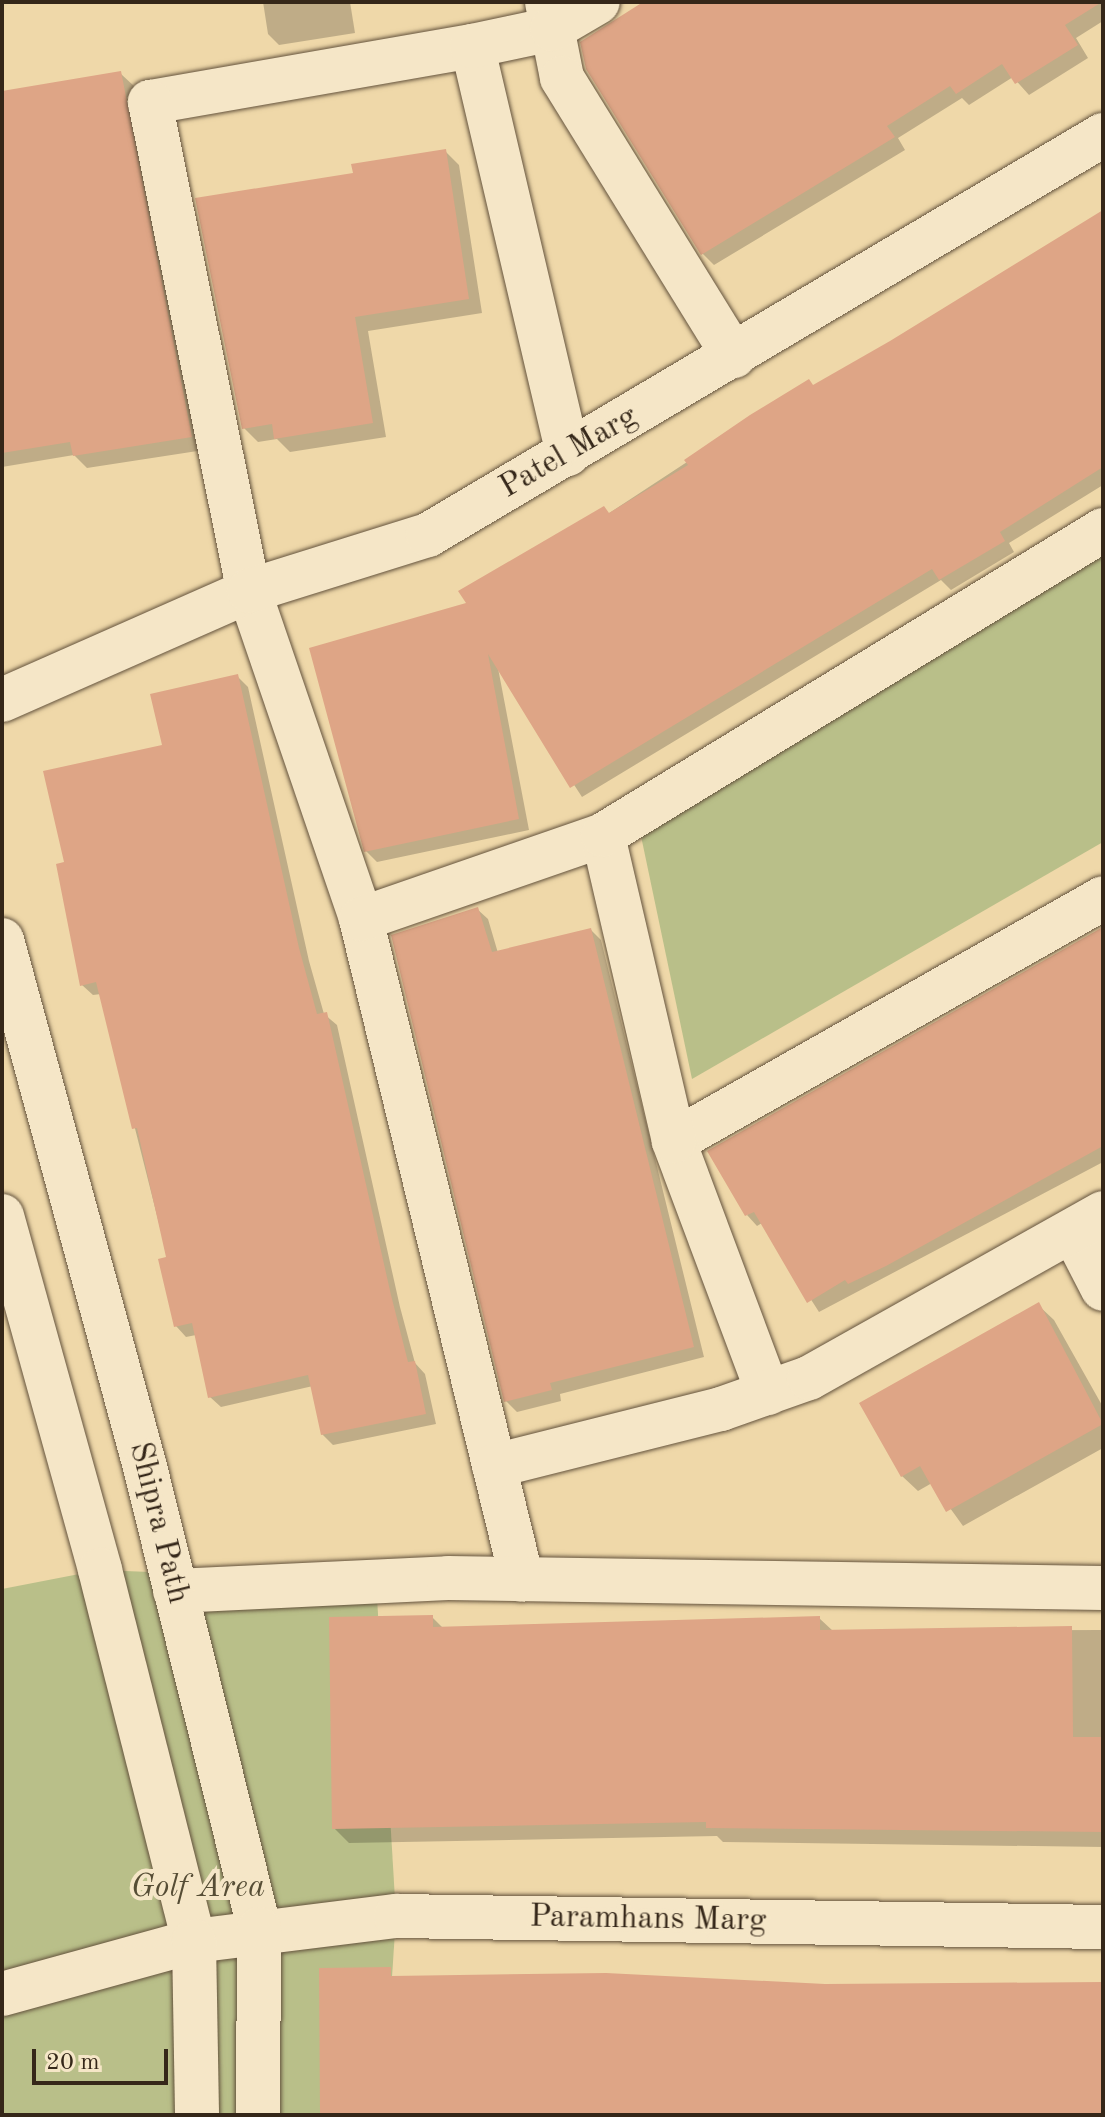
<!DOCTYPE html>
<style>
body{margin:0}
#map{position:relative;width:1105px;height:2117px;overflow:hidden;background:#efd8a9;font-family:"Old Standard TT",serif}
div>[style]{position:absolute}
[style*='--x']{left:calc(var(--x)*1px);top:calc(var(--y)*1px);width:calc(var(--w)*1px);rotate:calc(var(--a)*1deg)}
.green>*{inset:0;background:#b9bf89}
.shadow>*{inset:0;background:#0003}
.building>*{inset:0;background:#dea586}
.roads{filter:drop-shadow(0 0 2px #64533d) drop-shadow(0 0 2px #64533d)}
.street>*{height:44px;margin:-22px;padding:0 22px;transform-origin:22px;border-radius:22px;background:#f5e6c7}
.secondary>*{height:44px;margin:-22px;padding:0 22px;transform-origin:22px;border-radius:22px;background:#f5e6c7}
span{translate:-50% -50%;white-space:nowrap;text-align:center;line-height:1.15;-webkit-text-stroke:8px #f5e6c7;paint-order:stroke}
.street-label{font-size:32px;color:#352719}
.park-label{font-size:32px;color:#564d35;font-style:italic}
.frame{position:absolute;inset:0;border:4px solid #352719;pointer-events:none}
.scale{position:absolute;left:32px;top:2049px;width:136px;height:36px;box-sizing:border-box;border:4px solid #352719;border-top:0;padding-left:10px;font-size:24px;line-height:28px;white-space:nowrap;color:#352719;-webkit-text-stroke:6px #f5e6c7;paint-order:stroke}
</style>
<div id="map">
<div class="green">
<div style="clip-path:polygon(1103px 553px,1103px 842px,692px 1079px,641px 836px)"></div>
<div style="clip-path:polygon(100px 1570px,376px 1581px,396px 1916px,383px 2115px,2px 2115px,2px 1589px)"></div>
</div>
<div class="shadow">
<div style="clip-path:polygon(263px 2px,350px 2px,355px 33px,279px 45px,268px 34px)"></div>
<div style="clip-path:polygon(643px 2px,1103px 2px,1103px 21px,1076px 38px,1088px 58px,1029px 95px,1013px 77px,969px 105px,962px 98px,898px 138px,905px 150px,714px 265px,702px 253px)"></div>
<div style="clip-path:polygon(121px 74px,134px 86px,204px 450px,87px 468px,74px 455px,2px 467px,2px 93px)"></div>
<div style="clip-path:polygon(445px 151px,459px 165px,482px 313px,368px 331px,386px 437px,290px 452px,277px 439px,258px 442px,244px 428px,355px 175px)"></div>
<div style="clip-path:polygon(1103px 204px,1103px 485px,1009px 543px,1014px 552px,951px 590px,941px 580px,582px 797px,498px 668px,529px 830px,377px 862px,366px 851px,469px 605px,809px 382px,814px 387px,891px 343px,1102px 212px)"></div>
<div style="clip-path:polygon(237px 676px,248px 687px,309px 961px,324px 1014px,337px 1025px,400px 1307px,415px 1363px,425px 1374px,436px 1424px,333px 1445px,322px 1434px,313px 1386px,221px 1407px,210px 1397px,196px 1335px,186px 1337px,176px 1326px,168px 1259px,101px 994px,93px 995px,82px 985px,67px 863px,164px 746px)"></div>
<div style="clip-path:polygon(477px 909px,488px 919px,498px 953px,591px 930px,601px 940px,704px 1357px,560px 1394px,561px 1401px,517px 1412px,506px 1401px)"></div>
<div style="clip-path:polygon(1103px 929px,1103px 1162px,819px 1312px,762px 1223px,757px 1226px,747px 1215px)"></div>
<div style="clip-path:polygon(1038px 1305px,1054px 1320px,1103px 1407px,1103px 1448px,963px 1526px,932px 1483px,918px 1491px,902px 1476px)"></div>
<div style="clip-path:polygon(432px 1617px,443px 1628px,819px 1618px,833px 1631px,1103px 1630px,1103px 1847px,723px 1842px,717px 1836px,349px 1843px,334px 1828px)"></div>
</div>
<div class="building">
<div style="clip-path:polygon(643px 2px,1102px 2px,1065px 25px,1078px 45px,1015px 84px,1002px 64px,956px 94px,950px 86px,887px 126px,895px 137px,701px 255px,586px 69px,580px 42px)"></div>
<div style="clip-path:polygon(121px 71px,192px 437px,73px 456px,70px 442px,2px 453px,2px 91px)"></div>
<div style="clip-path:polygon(446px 149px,469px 299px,355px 317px,373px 423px,274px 439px,272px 424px,242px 429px,195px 198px,353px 173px,351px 164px)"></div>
<div style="clip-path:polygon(1103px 210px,1103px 467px,1000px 532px,1005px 541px,939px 580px,932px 569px,570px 788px,488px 654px,519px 819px,364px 852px,309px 648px,466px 603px,458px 591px,604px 506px,609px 513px,688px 465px,684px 460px,750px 415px,809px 379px,813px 385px,890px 341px)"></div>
<div style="clip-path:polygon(238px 674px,299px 948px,317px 1014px,327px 1012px,391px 1295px,408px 1362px,415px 1361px,426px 1414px,321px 1435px,308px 1375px,208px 1398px,192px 1323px,174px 1327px,158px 1259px,166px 1257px,137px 1128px,132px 1129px,96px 982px,80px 986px,56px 864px,64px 862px,43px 771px,162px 745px,150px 694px)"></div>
<div style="clip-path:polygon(478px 907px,492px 952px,591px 928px,694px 1347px,550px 1383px,552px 1390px,504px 1402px,391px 935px)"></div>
<div style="clip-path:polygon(1103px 927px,1103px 1146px,886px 1266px,848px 1284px,845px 1280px,807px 1303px,754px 1212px,745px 1216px,707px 1151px)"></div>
<div style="clip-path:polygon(1039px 1302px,1103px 1424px,946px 1512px,920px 1466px,901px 1477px,859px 1403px)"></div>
<div style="clip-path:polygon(433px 1615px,433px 1627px,820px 1616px,820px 1630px,1072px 1626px,1073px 1737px,1103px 1737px,1103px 1832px,706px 1828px,706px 1822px,332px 1829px,329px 1617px)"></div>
<div style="clip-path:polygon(391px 1967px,391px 1976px,606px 1973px,825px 1984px,1103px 1982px,1103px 2115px,320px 2115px,319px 1968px)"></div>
</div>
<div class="roads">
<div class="street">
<div style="--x:547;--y:2;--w:77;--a:78.8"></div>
<div style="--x:562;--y:78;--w:327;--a:58.3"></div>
<div style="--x:472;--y:46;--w:327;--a:170.1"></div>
<div style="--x:150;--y:102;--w:499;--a:78.6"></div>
<div style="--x:249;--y:591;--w:347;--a:71.1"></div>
<div style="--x:361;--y:919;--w:680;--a:76.31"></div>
<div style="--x:568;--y:454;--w:419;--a:-103.2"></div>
<div style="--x:472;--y:46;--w:82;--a:-12"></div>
<div style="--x:552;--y:29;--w:53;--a:-30.4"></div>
<div style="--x:361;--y:919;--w:256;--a:-19.1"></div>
<div style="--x:674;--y:1141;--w:493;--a:-29.5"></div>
<div style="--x:1073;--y:1231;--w:65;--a:62.7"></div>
<div style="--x:768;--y:1393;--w:269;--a:-110.5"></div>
<div style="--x:674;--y:1141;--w:314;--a:-103.1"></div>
<div style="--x:603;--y:835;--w:586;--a:-31.38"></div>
<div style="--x:494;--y:1466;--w:234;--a:-14.1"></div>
<div style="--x:721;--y:1409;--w:93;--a:-19.4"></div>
<div style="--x:809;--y:1378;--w:337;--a:-29.3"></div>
<div style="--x:175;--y:1591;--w:273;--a:-2.7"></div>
<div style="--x:448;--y:1578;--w:655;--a:0.87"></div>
<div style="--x:2;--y:1994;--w:199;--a:-15.4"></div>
<div style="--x:194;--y:1941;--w:204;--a:-7.1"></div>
<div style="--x:396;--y:1916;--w:707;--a:0.89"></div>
</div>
<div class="secondary">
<div style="--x:2;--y:700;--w:270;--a:-23.8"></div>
<div style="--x:249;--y:591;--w:188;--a:-17.4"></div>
<div style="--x:428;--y:535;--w:785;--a:-30.65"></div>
<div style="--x:2;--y:940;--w:546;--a:74.82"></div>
<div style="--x:145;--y:1467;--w:476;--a:76.1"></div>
<div style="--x:259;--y:1929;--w:186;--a:90.3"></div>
<div style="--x:2;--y:1216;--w:367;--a:74.5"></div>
<div style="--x:100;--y:1570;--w:383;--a:75.8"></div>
<div style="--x:194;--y:1941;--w:174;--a:89"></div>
</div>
</div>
<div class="street-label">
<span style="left:569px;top:453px;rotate:-30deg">Patel Marg</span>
<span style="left:158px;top:1523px;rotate:76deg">Shipra Path</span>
<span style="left:648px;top:1920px;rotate:1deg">Paramhans Marg</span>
</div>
<div class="park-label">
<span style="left:198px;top:1888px">Golf Area</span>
</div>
<div class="frame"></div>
<div class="scale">20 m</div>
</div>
